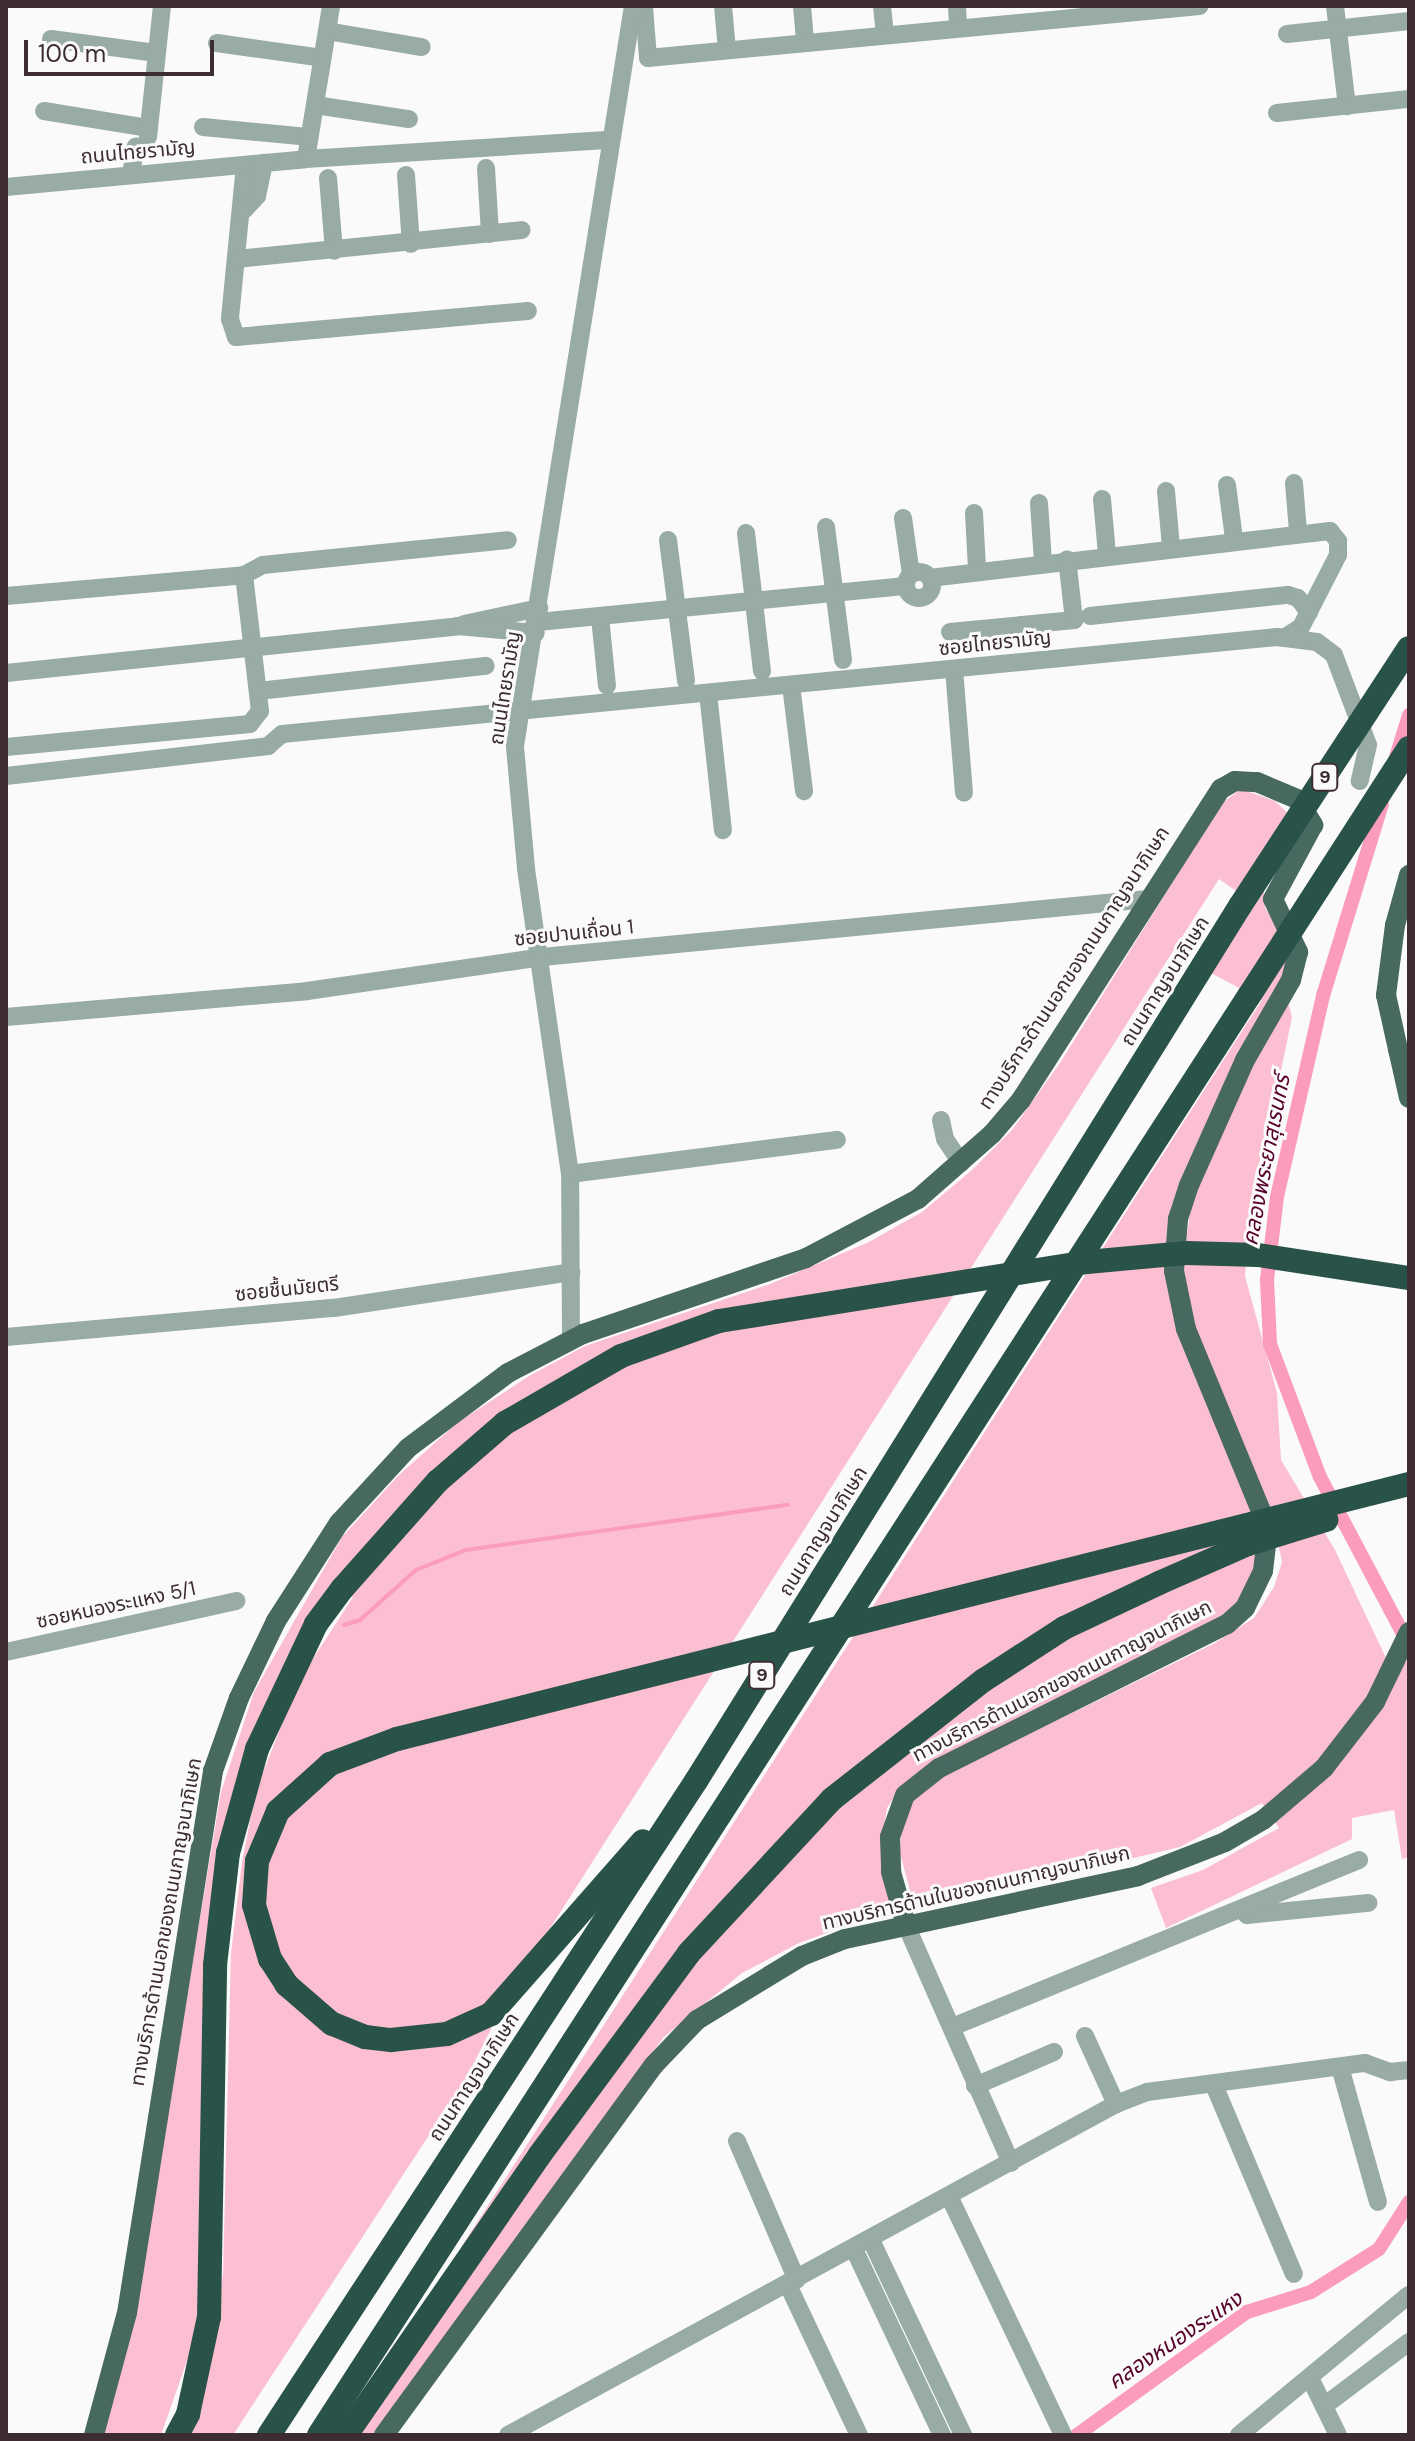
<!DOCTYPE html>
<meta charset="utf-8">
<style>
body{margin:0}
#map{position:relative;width:1415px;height:2441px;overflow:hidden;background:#fafafa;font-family:"DM Sans","Noto Sans Thai",sans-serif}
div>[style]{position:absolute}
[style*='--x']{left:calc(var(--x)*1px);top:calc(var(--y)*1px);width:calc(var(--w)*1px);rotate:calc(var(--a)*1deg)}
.green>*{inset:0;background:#fbbfd1}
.stream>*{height:4px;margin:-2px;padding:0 2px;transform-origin:2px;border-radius:2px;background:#fb9cbc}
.canal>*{height:14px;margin:-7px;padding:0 7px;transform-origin:7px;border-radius:7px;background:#fb9cbc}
.minor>*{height:18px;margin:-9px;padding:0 9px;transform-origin:9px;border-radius:9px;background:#98aba5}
.minor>.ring{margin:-9px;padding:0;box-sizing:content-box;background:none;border:18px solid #98aba5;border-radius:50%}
.major>*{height:20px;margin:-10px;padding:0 10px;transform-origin:10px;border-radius:10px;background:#476960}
.highway>*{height:24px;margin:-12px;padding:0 12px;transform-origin:12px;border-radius:12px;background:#295248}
.highway-bridge>*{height:24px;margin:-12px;padding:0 12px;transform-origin:12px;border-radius:12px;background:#295248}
span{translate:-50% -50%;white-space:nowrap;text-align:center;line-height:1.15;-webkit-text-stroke:6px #fafafa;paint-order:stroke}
.shield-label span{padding:2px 6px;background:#fafafa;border:2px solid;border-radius:6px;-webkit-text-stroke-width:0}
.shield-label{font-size:18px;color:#3d2d31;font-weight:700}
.street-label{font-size:20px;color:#3d2d31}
.water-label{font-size:22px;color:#57022c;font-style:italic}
.frame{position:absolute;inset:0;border:8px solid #3d2d31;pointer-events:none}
.scale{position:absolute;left:24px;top:40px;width:190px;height:36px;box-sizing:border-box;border:4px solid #3d2d31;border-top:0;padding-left:10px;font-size:24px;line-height:28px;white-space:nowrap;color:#3d2d31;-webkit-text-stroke:6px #fafafa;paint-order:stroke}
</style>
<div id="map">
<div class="green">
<div style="clip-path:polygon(1241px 789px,1275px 801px,1303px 828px,1264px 889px,1265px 908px,1289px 946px,1283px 976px,1238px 1055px,1181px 1186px,1167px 1262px,1175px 1322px,1254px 1510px,1260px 1535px,1256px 1579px,1232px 1610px,1211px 1624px,943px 1756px,900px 1788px,887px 1808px,882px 1841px,892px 1903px,888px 1911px,799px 1943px,742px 1973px,664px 2037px,372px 2435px,356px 2435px,569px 2126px,696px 1959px,683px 1948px,665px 1966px,460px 2249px,1262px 1000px,1209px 972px,1252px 902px,1219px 879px,526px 1966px,496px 2000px,439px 2030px,365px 2031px,356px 2040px,398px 2049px,431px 2044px,465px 2037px,499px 2013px,467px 2077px,233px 2435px,185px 2435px,213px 2338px,223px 2274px,231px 1953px,242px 1862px,256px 1791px,298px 1682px,353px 1597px,333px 1584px,291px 1654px,238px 1786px,222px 1857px,209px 2012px,204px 2293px,196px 2335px,161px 2435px,102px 2435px,132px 2325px,221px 1792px,254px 1692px,342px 1537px,398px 1476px,457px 1423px,529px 1376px,585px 1346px,770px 1284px,869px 1242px,922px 1212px,972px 1170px,1012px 1130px,1060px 1063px,1222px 803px)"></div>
<div style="clip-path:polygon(1288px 1002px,1292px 1017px,1249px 1227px,1245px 1276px,1277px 1393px,1281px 1460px,1335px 1550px,1386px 1658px,1399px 1650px,1409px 1665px,1409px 1857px,1402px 1859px,1394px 1810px,1352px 1818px,1352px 1839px,1166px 1928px,1151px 1888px,1203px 1870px,1279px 1828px,1262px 1803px,1180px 1847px,928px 1907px,914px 1905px,900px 1853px,901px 1831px,906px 1806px,927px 1784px,1215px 1643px,1254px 1618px,1274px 1587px,1282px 1562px,1272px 1513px,1188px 1310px,1181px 1280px,1191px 1205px,1241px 1087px)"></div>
</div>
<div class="stream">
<div style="--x:344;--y:1625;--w:17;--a:-17"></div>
<div style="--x:360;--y:1620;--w:75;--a:-41.8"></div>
<div style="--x:416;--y:1570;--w:54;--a:-21.8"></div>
<div style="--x:466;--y:1550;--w:325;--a:-8"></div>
</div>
<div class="canal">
<div style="--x:1396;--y:757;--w:44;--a:-72.8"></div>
<div style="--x:1382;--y:804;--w:201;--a:107.1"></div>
<div style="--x:1323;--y:996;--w:206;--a:102.9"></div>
<div style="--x:1277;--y:1197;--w:84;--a:96.9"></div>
<div style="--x:1267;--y:1280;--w:64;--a:87.3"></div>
<div style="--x:1270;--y:1344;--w:142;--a:69.4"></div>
<div style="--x:1320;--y:1477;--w:190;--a:62.1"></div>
<div style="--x:1077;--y:2435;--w:210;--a:-35.9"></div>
<div style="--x:1247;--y:2312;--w:67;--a:-17.4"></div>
<div style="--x:1311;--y:2292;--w:80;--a:-32.3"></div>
<div style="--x:1379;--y:2249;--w:56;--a:-57.4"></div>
</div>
<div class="minor">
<div style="--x:723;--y:6;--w:44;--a:84.8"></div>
<div style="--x:802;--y:6;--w:36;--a:85"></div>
<div style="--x:882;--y:6;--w:29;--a:84"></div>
<div style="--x:957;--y:6;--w:22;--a:87"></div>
<div style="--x:1335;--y:6;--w:101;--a:83.2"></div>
<div style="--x:644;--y:7;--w:51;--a:85.5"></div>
<div style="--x:648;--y:58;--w:554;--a:-5.38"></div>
<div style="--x:327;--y:31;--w:96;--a:9.6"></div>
<div style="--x:1287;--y:34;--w:123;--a:-6.1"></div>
<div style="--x:51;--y:39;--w:106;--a:7.6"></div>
<div style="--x:217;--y:43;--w:106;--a:8.1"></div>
<div style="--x:315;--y:105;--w:95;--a:8.5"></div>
<div style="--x:44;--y:111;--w:105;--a:9.3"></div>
<div style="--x:1277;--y:113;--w:133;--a:-6.1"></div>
<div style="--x:203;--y:127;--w:105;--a:5.4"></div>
<div style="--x:148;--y:137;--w:132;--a:-83.9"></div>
<div style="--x:306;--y:159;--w:155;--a:-80.7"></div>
<div style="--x:245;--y:165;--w:155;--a:95.6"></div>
<div style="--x:230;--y:319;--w:19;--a:72"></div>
<div style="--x:236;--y:337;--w:293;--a:-5.1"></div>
<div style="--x:486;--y:168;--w:66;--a:86.5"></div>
<div style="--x:131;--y:174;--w:28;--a:-80"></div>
<div style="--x:406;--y:175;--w:69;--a:85.9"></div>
<div style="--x:328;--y:178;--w:73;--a:85.3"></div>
<div style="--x:6;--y:187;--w:301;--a:-5.3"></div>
<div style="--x:306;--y:159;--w:305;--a:-3.6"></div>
<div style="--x:244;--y:210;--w:19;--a:-47"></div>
<div style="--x:257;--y:196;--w:34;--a:-78"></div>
<div style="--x:237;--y:259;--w:286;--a:-5.8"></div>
<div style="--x:1294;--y:483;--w:49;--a:85.3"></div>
<div style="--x:1227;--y:485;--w:54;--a:82.6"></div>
<div style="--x:1166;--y:491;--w:56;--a:84.9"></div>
<div style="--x:1102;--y:499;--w:55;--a:84.8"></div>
<div style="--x:1039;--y:503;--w:59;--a:86.1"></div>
<div style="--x:974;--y:513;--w:55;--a:86.9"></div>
<div style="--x:903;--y:518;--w:57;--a:81.9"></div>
<div style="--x:826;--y:527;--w:134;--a:82.7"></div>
<div style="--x:746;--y:533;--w:139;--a:83.4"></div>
<div style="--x:668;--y:540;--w:142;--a:82.7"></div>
<div class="ring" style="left:906px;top:572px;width:8px;height:8px"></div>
<div style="--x:244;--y:575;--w:21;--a:-28"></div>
<div style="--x:263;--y:565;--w:246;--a:-5.8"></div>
<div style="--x:930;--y:578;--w:403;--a:-6.7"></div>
<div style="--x:1330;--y:531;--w:13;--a:51"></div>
<div style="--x:1338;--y:541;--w:14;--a:90"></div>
<div style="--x:1338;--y:555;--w:81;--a:117.2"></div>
<div style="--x:1301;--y:627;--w:20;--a:147"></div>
<div style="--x:6;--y:596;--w:239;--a:-5"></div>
<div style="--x:244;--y:575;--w:137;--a:83.3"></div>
<div style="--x:260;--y:711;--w:16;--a:128"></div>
<div style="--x:250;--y:724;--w:245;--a:174.6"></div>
<div style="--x:1090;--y:616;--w:199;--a:-6.1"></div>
<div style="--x:1288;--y:595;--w:10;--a:17"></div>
<div style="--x:1298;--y:598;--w:18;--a:52"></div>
<div style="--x:600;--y:617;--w:69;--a:84.2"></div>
<div style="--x:538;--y:622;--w:370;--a:-5.6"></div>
<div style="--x:464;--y:624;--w:77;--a:-12"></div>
<div style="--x:950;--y:632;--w:125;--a:-5.5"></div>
<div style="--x:1074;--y:620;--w:61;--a:-96.5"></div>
<div style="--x:954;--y:669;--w:124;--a:85.4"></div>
<div style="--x:6;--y:673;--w:453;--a:-5.9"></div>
<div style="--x:457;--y:626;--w:79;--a:5.1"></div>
<div style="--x:791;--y:685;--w:107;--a:83"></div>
<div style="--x:258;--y:691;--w:229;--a:-6.3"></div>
<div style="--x:708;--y:693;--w:138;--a:83.8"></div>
<div style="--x:6;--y:776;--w:264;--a:-6.5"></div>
<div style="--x:268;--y:746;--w:18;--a:-41"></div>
<div style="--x:282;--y:734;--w:1000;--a:-5.57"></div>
<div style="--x:1277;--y:637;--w:40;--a:7.1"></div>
<div style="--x:1317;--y:642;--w:21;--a:37"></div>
<div style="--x:1334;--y:655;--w:96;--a:69.3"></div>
<div style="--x:1368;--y:745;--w:37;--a:103"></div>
<div style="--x:6;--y:1017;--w:302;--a:-4.9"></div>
<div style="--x:307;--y:991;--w:237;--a:-8.2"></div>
<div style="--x:542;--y:957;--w:609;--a:-5.47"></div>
<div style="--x:941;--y:1120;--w:19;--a:78"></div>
<div style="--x:945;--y:1139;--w:29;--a:56"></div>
<div style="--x:570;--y:1174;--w:269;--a:-7.3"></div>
<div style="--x:6;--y:1337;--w:329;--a:-5.1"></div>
<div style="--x:334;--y:1308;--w:240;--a:-8.6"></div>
<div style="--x:571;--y:1341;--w:167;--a:-90.3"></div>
<div style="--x:570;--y:1174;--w:309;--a:-98.2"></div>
<div style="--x:526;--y:868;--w:122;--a:-95.2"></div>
<div style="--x:515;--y:746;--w:749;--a:-80.94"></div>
<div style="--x:6;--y:1652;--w:236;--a:-12.5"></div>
<div style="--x:1243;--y:1911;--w:6;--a:45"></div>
<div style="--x:1247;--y:1915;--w:122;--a:-5.7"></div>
<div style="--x:906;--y:1925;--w:260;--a:66.2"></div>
<div style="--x:952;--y:2027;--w:440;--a:-22.3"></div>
<div style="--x:1085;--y:2036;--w:75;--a:65.5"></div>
<div style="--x:1340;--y:2067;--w:140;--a:74.3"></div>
<div style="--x:1214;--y:2085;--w:205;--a:67.1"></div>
<div style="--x:975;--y:2086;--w:86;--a:-23.3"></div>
<div style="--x:737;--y:2141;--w:151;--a:66.7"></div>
<div style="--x:950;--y:2198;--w:263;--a:64.5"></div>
<div style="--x:871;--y:2240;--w:216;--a:64.7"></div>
<div style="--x:854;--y:2249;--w:206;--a:64.7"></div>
<div style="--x:788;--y:2285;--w:166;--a:64.7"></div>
<div style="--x:1311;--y:2380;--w:61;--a:63.9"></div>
<div style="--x:1324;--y:2406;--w:106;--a:-37"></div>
<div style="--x:508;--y:2435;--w:692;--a:-28.56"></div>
<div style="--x:1116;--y:2104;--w:33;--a:-21"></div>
<div style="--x:1147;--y:2092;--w:220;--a:-7.6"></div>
<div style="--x:1365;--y:2063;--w:27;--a:20"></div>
<div style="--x:1390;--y:2072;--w:19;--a:-6"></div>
<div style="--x:1239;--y:2435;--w:220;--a:-39.5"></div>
</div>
<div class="major">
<div style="--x:1409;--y:875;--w:52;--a:105.6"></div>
<div style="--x:1395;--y:925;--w:71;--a:97.3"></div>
<div style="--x:1386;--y:995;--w:55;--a:77.5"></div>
<div style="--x:1398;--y:1049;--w:18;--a:52"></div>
<div style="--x:1398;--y:1049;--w:50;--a:77.3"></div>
<div style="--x:94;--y:2435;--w:126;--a:-74.9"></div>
<div style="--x:127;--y:2313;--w:549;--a:-80.98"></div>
<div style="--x:213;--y:1771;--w:77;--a:-70.4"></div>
<div style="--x:239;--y:1698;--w:85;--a:-64.3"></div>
<div style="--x:276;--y:1621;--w:117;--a:-57.3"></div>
<div style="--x:339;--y:1523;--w:102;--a:-47.4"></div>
<div style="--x:408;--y:1448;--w:125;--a:-36.9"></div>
<div style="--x:508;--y:1373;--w:85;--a:-27.5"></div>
<div style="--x:583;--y:1334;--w:236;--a:-18.8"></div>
<div style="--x:806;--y:1258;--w:127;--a:-27.8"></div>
<div style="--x:918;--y:1199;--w:98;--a:-41.3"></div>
<div style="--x:992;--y:1134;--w:45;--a:-49.5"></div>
<div style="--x:1021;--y:1100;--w:370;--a:-57.3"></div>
<div style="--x:1221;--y:789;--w:16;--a:-30"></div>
<div style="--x:1235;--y:781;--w:22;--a:3"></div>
<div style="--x:1257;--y:782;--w:43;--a:23"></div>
<div style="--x:1297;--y:799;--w:31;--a:58"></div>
<div style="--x:1313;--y:825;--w:84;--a:118.4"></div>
<div style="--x:1273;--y:899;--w:59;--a:64.7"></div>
<div style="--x:1298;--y:952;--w:29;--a:104"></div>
<div style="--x:1291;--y:980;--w:92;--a:119.9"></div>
<div style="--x:1245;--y:1060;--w:137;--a:114.1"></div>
<div style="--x:1189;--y:1185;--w:36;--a:108"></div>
<div style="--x:1178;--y:1219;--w:52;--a:94.4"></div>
<div style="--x:1174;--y:1271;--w:59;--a:78.3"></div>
<div style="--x:1186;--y:1329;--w:215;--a:67.6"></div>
<div style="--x:1268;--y:1528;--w:43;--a:96.6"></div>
<div style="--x:1263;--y:1571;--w:41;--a:115.9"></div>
<div style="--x:1245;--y:1608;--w:24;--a:138"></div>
<div style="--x:1227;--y:1624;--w:322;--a:153.4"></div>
<div style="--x:939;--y:1768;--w:43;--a:141.5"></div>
<div style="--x:905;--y:1795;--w:45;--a:109.7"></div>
<div style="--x:890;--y:1837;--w:35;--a:88"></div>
<div style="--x:891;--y:1872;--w:55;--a:74.2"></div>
<div style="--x:384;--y:2435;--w:457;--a:-53.9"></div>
<div style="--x:653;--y:2066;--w:64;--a:-46.3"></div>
<div style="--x:697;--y:2020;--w:123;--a:-31.4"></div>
<div style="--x:802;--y:1956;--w:46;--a:-21.6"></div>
<div style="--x:845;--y:1939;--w:300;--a:-12.1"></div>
<div style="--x:1138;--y:1876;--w:93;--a:-21.3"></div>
<div style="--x:1225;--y:1842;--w:44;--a:-30.1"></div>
<div style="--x:1263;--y:1820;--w:80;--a:-40.4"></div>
<div style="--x:1324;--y:1768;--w:83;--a:-52.3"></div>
<div style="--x:1375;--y:1702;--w:78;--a:-64.1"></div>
</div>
<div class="highway">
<div style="--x:365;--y:2037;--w:26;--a:7"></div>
<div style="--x:391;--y:2040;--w:56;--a:-6.1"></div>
<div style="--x:447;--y:2034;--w:48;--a:-24.4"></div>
<div style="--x:491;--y:2014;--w:230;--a:-48.7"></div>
<div style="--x:177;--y:2435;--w:24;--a:-62"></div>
<div style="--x:188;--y:2414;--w:99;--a:-77.8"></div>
<div style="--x:209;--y:2317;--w:352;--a:-89"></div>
<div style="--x:215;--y:1965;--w:113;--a:-83.4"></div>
<div style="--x:228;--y:1853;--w:108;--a:-74.4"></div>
<div style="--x:257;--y:1749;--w:138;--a:-64.7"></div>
<div style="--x:316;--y:1624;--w:44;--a:-53.4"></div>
<div style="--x:269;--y:2435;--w:781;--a:-56.86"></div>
<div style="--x:696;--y:1781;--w:1030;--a:-58.13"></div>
<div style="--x:319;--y:2435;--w:1713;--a:-57.13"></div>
<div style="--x:346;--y:2435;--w:339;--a:-55.3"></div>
<div style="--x:539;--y:2156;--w:252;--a:-53.5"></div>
</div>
<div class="highway-bridge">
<div style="--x:1240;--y:906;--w:308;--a:-56.8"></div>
<div style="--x:1249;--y:996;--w:295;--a:-57.2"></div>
<div style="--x:342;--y:1589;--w:144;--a:-48.4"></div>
<div style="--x:438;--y:1481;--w:89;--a:-40.9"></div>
<div style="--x:505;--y:1423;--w:134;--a:-30"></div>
<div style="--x:621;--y:1356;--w:104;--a:-19.7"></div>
<div style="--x:719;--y:1321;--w:373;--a:-9.1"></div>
<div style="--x:1087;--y:1262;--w:99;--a:-5.2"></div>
<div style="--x:1186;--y:1253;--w:72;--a:1.6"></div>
<div style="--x:1258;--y:1255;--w:153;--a:8.7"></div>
<div style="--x:689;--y:1953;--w:210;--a:-47.1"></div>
<div style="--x:832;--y:1799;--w:193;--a:-38.1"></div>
<div style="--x:984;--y:1680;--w:95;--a:-33"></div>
<div style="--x:1064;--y:1628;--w:105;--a:-25.3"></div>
<div style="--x:1159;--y:1583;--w:97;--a:-23.7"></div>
<div style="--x:1248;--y:1544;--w:82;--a:-17.1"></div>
<div style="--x:365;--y:2037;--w:35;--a:-158"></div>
<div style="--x:332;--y:2024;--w:60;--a:-139.1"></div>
<div style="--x:287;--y:1985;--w:31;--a:-123"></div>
<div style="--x:270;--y:1959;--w:56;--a:-106.5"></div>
<div style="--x:254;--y:1905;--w:44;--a:-86.1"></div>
<div style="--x:257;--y:1861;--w:54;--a:-67.2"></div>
<div style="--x:278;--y:1811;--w:70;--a:-42.1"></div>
<div style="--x:330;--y:1764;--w:72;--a:-20.5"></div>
<div style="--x:397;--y:1739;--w:1044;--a:-14.14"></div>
</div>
<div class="shield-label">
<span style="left:1325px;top:777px">9</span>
<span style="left:762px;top:1675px">9</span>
</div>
<div class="street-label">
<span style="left:138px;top:152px;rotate:-5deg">ถนนไทยรามัญ</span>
<span style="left:995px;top:643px;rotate:-6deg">ซอยไทยรามัญ</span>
<span style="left:505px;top:688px;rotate:-81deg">ถนนไทยรามัญ</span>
<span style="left:574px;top:933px;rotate:-6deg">ซอยปานเถื่อน 1</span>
<span style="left:1074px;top:968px;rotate:-57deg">ทางบริการด้านนอกของถนนกาญจนาภิเษก</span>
<span style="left:1165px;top:981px;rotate:-58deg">ถนนกาญจนาภิเษก</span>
<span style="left:287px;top:1289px;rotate:-6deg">ซอยชื้นมัยตรี</span>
<span style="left:823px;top:1531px;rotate:-58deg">ถนนกาญจนาภิเษก</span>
<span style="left:116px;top:1605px;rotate:-12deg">ซอยหนองระแหง 5/1</span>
<span style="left:1062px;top:1681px;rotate:-27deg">ทางบริการด้านนอกของถนนกาญจนาภิเษก</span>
<span style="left:976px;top:1888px;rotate:-13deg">ทางบริการด้านในของถนนกาญจนาภิเษก</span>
<span style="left:166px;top:1922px;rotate:-80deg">ทางบริการด้านนอกของถนนกาญจนาภิเษก</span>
<span style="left:474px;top:2077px;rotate:-57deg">ถนนกาญจนาภิเษก</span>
</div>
<div class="water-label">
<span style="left:1266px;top:1160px;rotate:-79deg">คลองพระยาสุเรนทร์</span>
<span style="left:1175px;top:2340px;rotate:-34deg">คลองหนองระแหง</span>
</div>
<div class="frame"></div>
<div class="scale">100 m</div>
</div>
